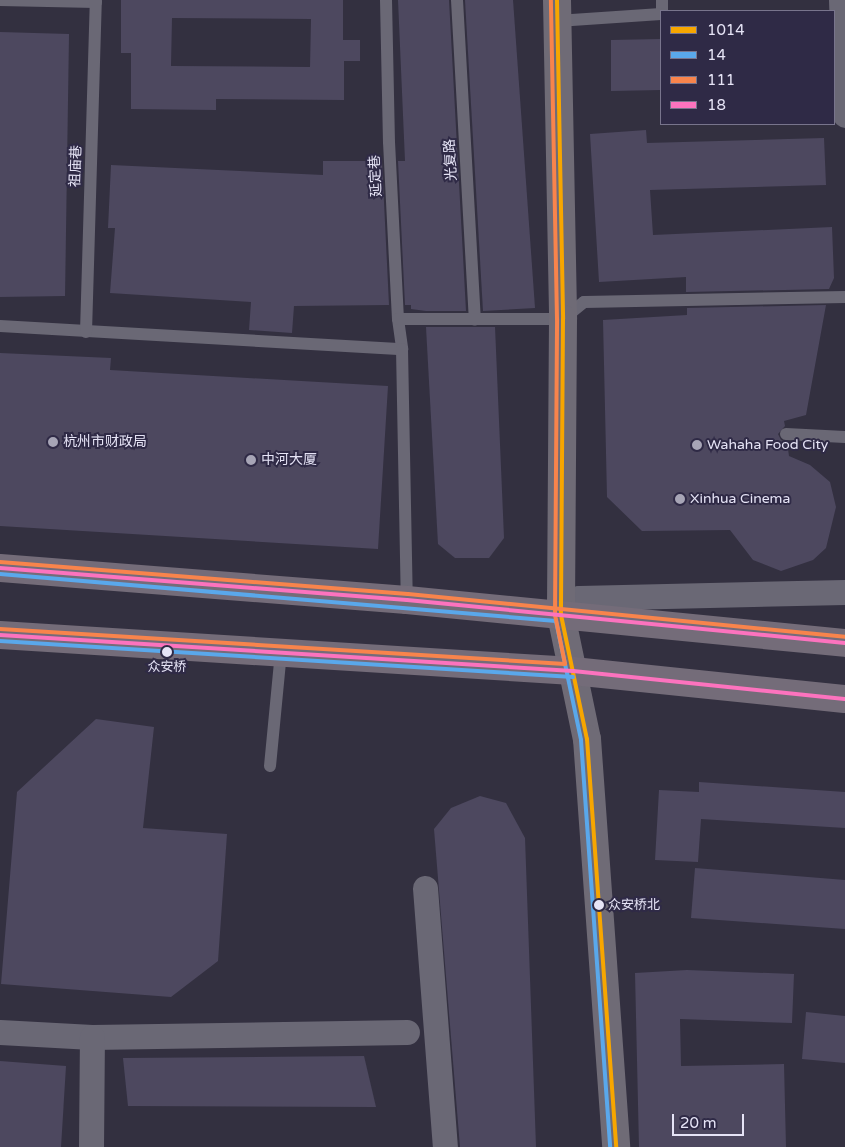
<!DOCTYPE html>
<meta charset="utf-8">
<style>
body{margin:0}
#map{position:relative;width:845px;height:1147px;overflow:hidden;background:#333040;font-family:"Varela Round","Noto Sans SC",sans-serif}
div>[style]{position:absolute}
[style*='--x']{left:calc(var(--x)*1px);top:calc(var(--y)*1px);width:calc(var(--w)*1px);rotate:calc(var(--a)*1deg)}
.building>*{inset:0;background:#4d485f}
.service>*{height:12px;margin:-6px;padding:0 6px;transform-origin:6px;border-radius:6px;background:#6a6875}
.minor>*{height:25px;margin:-12.5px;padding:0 12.5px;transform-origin:12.5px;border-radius:12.5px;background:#6a6875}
.secondary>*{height:28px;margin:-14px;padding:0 14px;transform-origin:14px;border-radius:14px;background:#6f6b76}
.primary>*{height:28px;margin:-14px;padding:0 14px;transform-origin:14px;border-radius:14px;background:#746c79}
.bus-1>*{height:4px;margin:-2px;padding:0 2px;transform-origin:2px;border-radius:2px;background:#f7a600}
.bus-2>*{height:4px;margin:-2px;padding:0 2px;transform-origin:2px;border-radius:2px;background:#5aa8eb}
.bus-3>*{height:4px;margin:-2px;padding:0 2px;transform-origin:2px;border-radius:2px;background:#f8844c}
.bus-4>*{height:4px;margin:-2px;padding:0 2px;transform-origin:2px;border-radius:2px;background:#fc73be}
.dots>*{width:14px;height:14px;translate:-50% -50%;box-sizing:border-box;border:2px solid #2f2a46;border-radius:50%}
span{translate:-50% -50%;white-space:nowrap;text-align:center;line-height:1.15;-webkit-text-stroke:4px #2f2a46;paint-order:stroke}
.bus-label{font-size:13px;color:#e6e4f6}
.left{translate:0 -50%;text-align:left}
.street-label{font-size:14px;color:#e6e4f6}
.poi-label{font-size:14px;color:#e6e4f6}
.legend{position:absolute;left:660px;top:10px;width:175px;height:115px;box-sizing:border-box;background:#2f2a46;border:1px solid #78748c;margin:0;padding:6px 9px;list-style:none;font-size:15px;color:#e6e4f6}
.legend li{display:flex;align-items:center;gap:10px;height:25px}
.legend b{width:25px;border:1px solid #78748c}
.scale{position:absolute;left:672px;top:1114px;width:72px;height:22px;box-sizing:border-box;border:2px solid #e6e4f6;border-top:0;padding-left:6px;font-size:15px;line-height:18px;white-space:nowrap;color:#e6e4f6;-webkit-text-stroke:4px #2f2a46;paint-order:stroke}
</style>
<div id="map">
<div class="building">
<div style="clip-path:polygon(evenodd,121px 0,343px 0,343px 40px,360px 40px,360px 61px,344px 61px,344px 100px,216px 99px,216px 110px,131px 109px,131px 53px,121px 53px,121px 0,172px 18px,311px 19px,310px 67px,171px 66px,172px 18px)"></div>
<div style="clip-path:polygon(398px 0,449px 0,466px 311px,426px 311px,411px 309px,411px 305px,405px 305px,398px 161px,405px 161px)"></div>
<div style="clip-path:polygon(465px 0,513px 0,535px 308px,483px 311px)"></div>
<div style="clip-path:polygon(0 32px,69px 34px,65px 296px,0 297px)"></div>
<div style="clip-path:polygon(661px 39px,661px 90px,611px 91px,611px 40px)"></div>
<div style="clip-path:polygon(646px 130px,647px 143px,824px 138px,826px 185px,650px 190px,653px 235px,832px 227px,834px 278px,829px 289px,686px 292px,686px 277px,599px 282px,590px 134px)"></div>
<div style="clip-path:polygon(323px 161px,382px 161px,389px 305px,294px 306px,292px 333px,249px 330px,251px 302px,110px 293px,115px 228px,108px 228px,111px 165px,323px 175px)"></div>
<div style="clip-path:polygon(826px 305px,806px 415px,784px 421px,785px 426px,778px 434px,781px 440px,787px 442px,789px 456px,810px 465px,830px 482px,836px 507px,826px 548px,813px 560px,781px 571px,753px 560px,730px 530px,642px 531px,607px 497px,603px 320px,687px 315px,687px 308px)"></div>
<div style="clip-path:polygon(426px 327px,495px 327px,504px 538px,489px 558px,455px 558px,438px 544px)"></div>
<div style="clip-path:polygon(0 353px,111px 358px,110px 370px,388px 386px,378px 549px,0 526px)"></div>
<div style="clip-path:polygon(96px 719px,154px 727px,143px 828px,227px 834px,218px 961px,171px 997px,1px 984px,17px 792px)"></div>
<div style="clip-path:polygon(699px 782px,845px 792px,845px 828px,701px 819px,698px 862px,655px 860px,659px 790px,699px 792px)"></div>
<div style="clip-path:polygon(480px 796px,506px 803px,525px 838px,536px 1147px,460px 1147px,434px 829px,451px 808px)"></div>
<div style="clip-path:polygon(695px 868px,845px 880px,845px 929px,691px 918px)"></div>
<div style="clip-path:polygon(687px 970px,794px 974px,792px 1023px,680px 1019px,681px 1066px,784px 1064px,786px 1147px,639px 1147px,635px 973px)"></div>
<div style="clip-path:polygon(806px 1012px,845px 1016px,845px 1063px,802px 1059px)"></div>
<div style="clip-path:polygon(364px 1056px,376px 1107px,128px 1106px,123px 1058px)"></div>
<div style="clip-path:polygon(0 1061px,66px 1066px,61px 1147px,0 1147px)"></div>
</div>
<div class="service">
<div style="--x:0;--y:0;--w:96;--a:1.2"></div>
<div style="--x:386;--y:0;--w:142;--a:88.8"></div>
<div style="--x:389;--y:142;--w:177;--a:87.1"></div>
<div style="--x:398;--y:319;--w:30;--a:82"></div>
<div style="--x:457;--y:0;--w:320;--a:86.8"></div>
<div style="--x:662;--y:0;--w:11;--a:90"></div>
<div style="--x:557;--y:21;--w:104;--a:-3.9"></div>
<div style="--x:398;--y:319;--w:165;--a:0"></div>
<div style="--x:563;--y:319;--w:27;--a:-39"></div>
<div style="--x:584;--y:302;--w:261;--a:-1.1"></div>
<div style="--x:0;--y:326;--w:403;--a:3.3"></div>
<div style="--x:402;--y:349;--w:251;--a:88.9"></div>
<div style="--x:86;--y:332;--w:332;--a:-88.3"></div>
<div style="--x:786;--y:434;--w:59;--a:2.9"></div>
<div style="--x:270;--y:766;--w:115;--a:-84.5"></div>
</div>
<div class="minor">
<div style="--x:841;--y:0;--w:115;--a:88"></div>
<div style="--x:561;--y:615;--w:25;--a:-43"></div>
<div style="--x:579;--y:598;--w:266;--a:-1.3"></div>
<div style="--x:425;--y:888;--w:260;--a:85.6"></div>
<div style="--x:0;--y:1032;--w:92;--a:3.1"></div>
<div style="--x:92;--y:1037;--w:315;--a:-0.9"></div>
<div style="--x:91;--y:1147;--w:110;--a:-89.5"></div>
</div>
<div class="secondary">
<div style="--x:557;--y:0;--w:319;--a:88.9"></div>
<div style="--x:563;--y:319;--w:296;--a:90.4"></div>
<div style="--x:561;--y:615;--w:127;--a:78.2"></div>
<div style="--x:587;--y:739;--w:409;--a:85.9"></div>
</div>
<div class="primary">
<div style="--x:0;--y:568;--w:408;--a:4.5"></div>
<div style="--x:407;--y:600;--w:440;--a:5.6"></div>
<div style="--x:0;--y:635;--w:574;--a:3.6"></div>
<div style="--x:573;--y:671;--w:273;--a:5.9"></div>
</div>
<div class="bus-1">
<div style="--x:557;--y:0;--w:319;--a:88.9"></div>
<div style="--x:563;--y:319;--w:296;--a:90.4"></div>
<div style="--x:561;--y:615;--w:127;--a:78.2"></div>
<div style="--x:587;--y:739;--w:409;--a:85.9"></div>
</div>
<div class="bus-2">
<div style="--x:0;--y:574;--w:558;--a:4.83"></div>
<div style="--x:556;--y:621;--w:122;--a:78.1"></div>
<div style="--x:581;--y:740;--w:408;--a:85.9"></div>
<div style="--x:0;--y:641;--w:574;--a:3.6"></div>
</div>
<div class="bus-3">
<div style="--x:0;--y:562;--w:409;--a:4.5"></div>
<div style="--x:408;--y:594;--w:439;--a:5.6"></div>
<div style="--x:0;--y:629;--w:566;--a:3.54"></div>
<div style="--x:565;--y:664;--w:50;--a:-101.5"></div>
<div style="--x:555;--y:615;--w:296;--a:-89.6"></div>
<div style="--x:557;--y:319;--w:319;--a:-91.1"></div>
</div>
<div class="bus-4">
<div style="--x:0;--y:568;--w:408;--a:4.5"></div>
<div style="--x:407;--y:600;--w:440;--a:5.6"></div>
<div style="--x:0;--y:635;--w:574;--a:3.6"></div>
<div style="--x:573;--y:671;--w:273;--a:5.9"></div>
</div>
<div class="dots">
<div style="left:53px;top:442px;background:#a7a5b6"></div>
<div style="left:697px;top:445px;background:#a7a5b6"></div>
<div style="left:251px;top:460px;background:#a7a5b6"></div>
<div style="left:680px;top:499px;background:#a7a5b6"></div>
<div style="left:167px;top:652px;background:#e6e4f6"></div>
<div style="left:599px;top:905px;background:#e6e4f6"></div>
</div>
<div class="bus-label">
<span style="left:167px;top:667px">众安桥</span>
<span class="left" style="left:608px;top:905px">众安桥北</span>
</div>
<div class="street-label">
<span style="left:451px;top:160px;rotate:-93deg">光复路</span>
<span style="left:76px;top:166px;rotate:-88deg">祖庙巷</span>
<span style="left:376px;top:176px;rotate:-93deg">延定巷</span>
</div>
<div class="poi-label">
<span class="left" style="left:63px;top:442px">杭州市财政局</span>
<span class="left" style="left:707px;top:445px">Wahaha Food City</span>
<span class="left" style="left:261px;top:460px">中河大厦</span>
<span class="left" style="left:690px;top:499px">Xinhua Cinema</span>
</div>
<ul class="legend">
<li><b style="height:6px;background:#f7a600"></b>1014</li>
<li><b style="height:6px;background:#5aa8eb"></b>14</li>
<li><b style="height:6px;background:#f8844c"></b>111</li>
<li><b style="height:6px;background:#fc73be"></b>18</li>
</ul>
<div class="scale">20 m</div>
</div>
